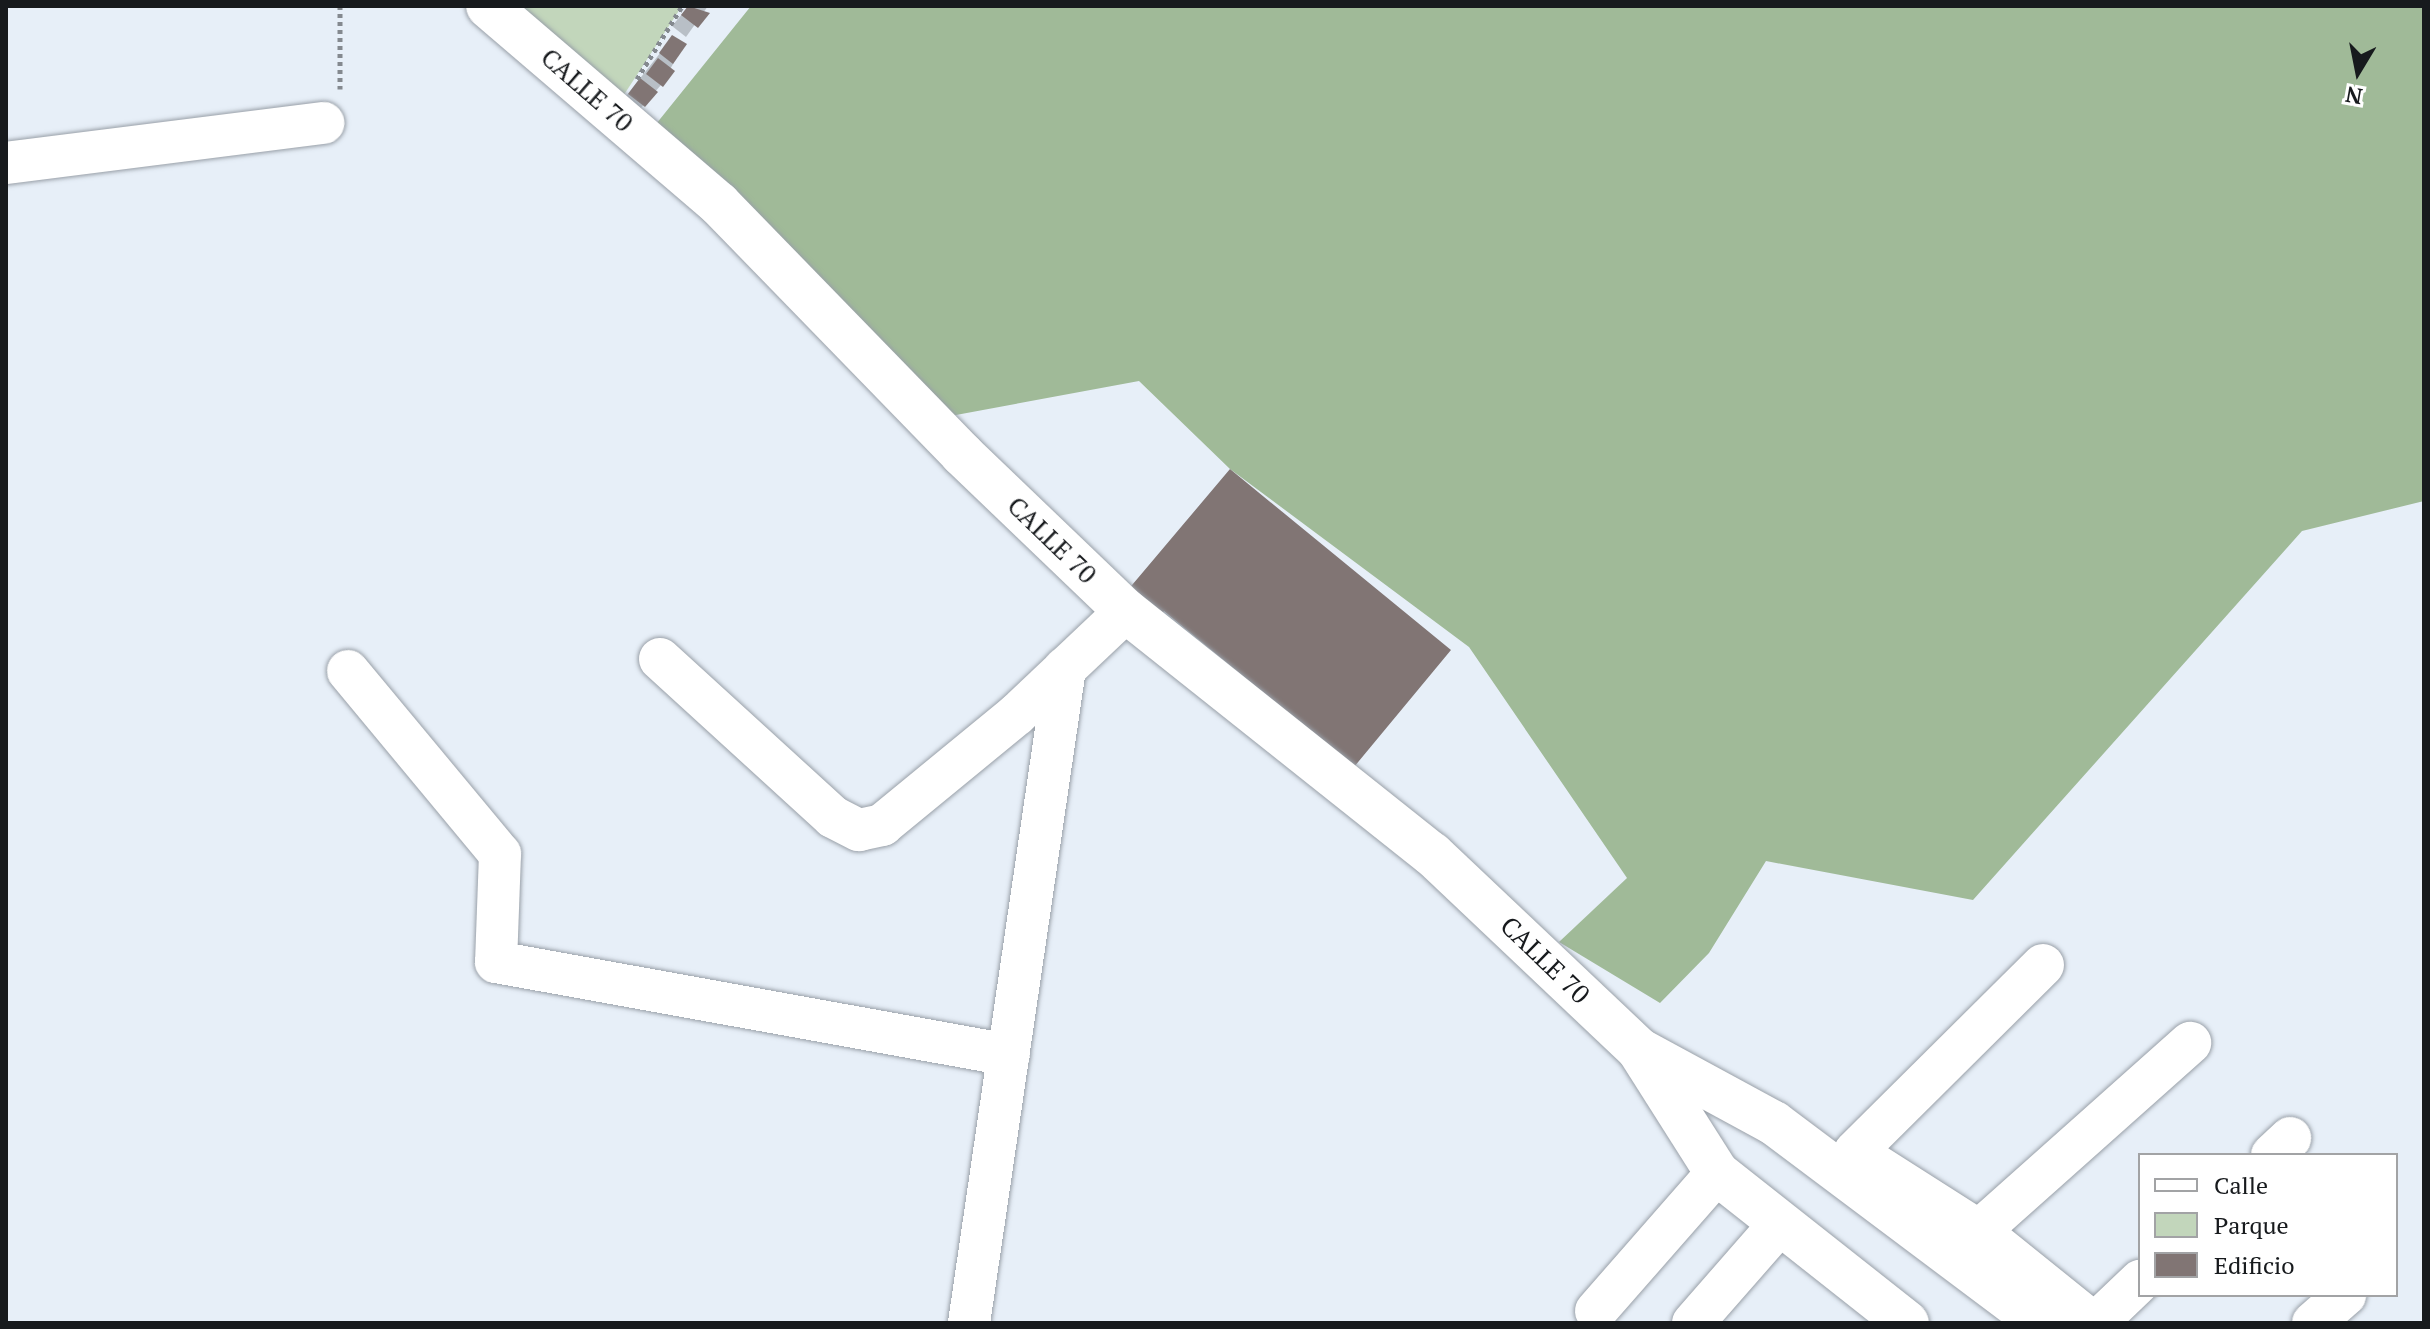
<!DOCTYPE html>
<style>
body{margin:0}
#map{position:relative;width:2430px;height:1329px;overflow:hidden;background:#e7eff8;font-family:"PT Serif",serif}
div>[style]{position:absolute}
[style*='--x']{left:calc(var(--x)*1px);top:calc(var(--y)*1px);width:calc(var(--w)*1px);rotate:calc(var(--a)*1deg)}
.green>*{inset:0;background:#c2d6bb}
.forest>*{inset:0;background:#a0ba98}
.shadow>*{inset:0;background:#0003}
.building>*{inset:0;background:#817574}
.path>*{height:5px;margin-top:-2.5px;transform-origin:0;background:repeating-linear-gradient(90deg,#84898f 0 4px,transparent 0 8px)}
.roads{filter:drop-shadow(0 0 2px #99a0a8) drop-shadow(0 0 2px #99a0a8)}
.minor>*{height:42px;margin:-21px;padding:0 21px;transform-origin:21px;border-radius:21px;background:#fff}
.major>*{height:44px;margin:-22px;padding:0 22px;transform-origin:22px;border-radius:22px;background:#fff}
span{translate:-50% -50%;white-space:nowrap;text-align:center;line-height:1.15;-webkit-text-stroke:6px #fff;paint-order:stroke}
.street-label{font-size:26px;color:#171a1d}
.frame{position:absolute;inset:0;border:8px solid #171a1d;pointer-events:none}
.legend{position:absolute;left:2138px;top:1153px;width:260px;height:144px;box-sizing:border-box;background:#fff;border:2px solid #a2a3a5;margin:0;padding:10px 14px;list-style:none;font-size:24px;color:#171a1d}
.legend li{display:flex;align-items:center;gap:16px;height:40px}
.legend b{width:40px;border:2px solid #a2a3a5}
.north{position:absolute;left:2318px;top:32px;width:80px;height:80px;-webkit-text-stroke:6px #fff;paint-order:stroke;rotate:190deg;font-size:22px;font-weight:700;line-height:32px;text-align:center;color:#171a1d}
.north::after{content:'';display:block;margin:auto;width:28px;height:36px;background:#171a1d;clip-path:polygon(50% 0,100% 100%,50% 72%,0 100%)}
</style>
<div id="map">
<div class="green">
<div style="clip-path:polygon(491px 6px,682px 6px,612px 113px)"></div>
</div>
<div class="forest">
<div style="clip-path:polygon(751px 6px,2424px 6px,2424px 501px,2302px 531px,1973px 900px,1766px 861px,1709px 953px,1660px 1003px,1559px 942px,1627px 878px,1469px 647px,1230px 469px,1139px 381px,929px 420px,644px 139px)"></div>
</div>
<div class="shadow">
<div style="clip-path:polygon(689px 6px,708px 6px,686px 37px,672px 26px)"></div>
<div style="clip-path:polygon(672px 38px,684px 45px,661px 85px,639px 110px,619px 105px)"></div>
<div style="clip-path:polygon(1230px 471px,1353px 765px,1114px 607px)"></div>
</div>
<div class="building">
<div style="clip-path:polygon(688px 6px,710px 13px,698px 28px,681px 15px)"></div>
<div style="clip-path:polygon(672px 35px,687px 44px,673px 64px,659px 53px)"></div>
<div style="clip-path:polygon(658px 58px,675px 71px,663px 87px,646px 74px)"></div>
<div style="clip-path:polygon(640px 78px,658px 92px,645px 107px,628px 94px)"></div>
<div style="clip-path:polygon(1230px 469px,1451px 650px,1354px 767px,1164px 611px,1158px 618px,1127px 591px)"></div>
</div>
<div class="path">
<div style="--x:340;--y:6;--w:83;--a:90"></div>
<div style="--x:637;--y:79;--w:86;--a:-58.3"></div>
</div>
<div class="roads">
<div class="minor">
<div style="--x:6;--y:163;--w:320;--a:-7.2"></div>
<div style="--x:660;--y:659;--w:234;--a:42.4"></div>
<div style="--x:833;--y:817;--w:29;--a:27"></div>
<div style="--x:859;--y:830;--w:24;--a:-12"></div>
<div style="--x:882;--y:825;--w:175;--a:-39.4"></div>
<div style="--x:1017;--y:714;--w:150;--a:-43.4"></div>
<div style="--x:348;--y:671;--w:238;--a:50.3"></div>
<div style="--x:500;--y:854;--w:108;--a:92.1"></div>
<div style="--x:496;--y:962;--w:521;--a:10.28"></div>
<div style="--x:2043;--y:965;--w:265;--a:135.2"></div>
<div style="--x:1855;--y:1152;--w:147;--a:32.5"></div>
<div style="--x:1979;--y:1231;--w:146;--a:38.9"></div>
<div style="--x:2272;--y:1155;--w:25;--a:-43"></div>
<div style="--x:1979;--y:1231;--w:283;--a:-41.7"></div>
<div style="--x:1596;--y:1311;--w:184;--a:-48.8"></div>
<div style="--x:969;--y:1323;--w:662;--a:-81.66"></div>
<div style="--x:1693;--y:1323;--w:129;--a:-48.8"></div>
<div style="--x:2096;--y:1323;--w:61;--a:-43.7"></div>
<div style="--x:2313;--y:1323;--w:43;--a:-41.2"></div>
</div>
<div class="major">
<div style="--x:488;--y:6;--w:304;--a:40.6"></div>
<div style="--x:719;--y:204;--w:349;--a:45.8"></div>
<div style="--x:962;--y:454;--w:227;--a:43.8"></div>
<div style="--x:1126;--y:611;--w:391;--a:38.5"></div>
<div style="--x:1432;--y:854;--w:285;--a:43.4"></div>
<div style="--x:1639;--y:1050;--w:146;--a:57.6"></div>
<div style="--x:1717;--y:1173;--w:242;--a:38.3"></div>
<div style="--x:1643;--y:1052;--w:149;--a:28.5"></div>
<div style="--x:1774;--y:1123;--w:333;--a:36.9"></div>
</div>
</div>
<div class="street-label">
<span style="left:587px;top:90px;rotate:41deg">CALLE 70</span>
<span style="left:1052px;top:540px;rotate:44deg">CALLE 70</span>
<span style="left:1545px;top:960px;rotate:44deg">CALLE 70</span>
</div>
<div class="frame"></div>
<ul class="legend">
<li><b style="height:10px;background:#fff"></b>Calle</li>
<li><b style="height:22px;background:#c2d6bb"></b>Parque</li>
<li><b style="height:22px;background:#817574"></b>Edificio</li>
</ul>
<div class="north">N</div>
</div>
